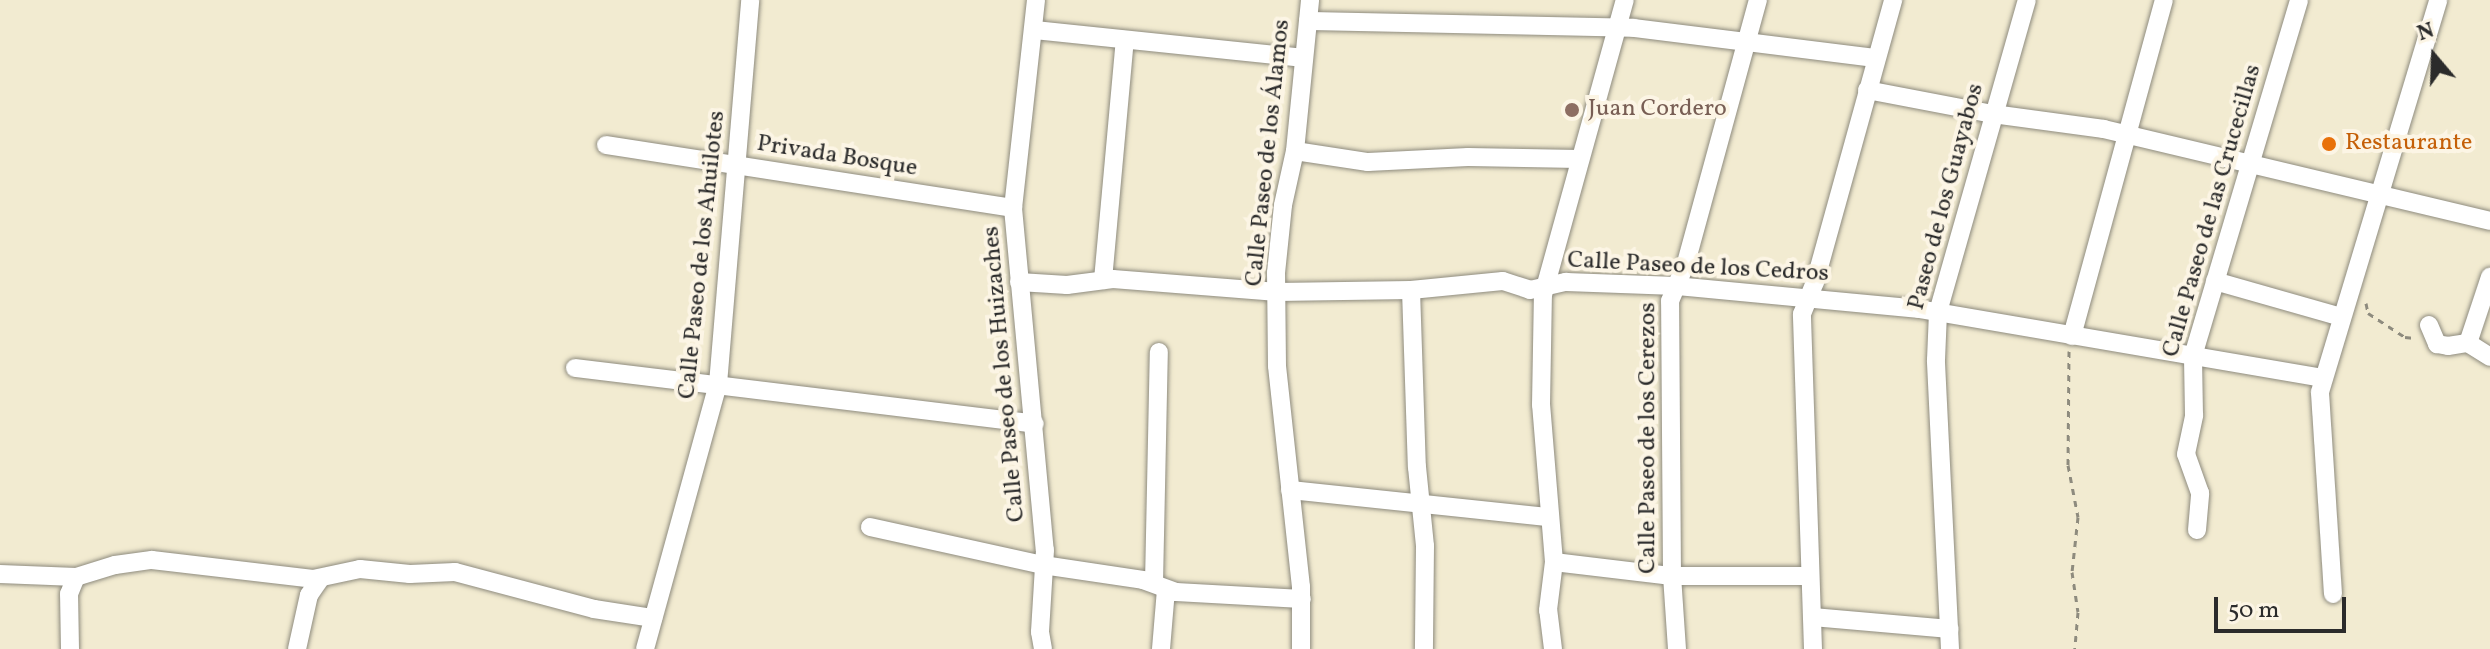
<!DOCTYPE html>
<meta charset="utf-8">
<style>
body{margin:0}
#map{position:relative;width:2490px;height:649px;overflow:hidden;background:#f2ebd1;font-family:Vollkorn,serif}
div>[style]{position:absolute}
[style*='--x']{left:calc(var(--x)*1px);top:calc(var(--y)*1px);width:calc(var(--w)*1px);rotate:calc(var(--a)*1deg)}
.path>*{height:3px;margin-top:-1.5px;transform-origin:0;background:repeating-linear-gradient(90deg,#8e8b7e 0 6px,transparent 0 12px)}
.roads{filter:drop-shadow(0 0 2px #8e8b7e) drop-shadow(0 0 2px #8e8b7e)}
.minor>*{height:18px;margin:-9px;padding:0 9px;transform-origin:9px;border-radius:9px;background:#fff}
.dots>*{width:22px;height:22px;translate:-50% -50%;box-sizing:border-box;border:4px solid #fcf5e5;border-radius:50%}
span{translate:-50% -50%;white-space:nowrap;text-align:center;line-height:1.15;-webkit-text-stroke:8px #fcf5e5;paint-order:stroke}
.education-label{font-size:24px;color:#785e54}
.left{translate:0 -50%;text-align:left}
.food-label{font-size:24px;color:#c56008}
.street-label{font-size:24px;color:#2b2b2b}
.north{position:absolute;left:2394px;top:16px;width:80px;height:80px;-webkit-text-stroke:6px #fcf5e5;paint-order:stroke;rotate:341deg;font-size:22px;font-weight:700;line-height:32px;text-align:center;color:#2b2b2b}
.north::after{content:'';display:block;margin:auto;width:28px;height:36px;background:#2b2b2b;clip-path:polygon(50% 0,100% 100%,50% 72%,0 100%)}
.scale{position:absolute;left:2214px;top:597px;width:132px;height:36px;box-sizing:border-box;border:4px solid #2b2b2b;border-top:0;padding-left:10px;font-size:24px;line-height:28px;white-space:nowrap;color:#2b2b2b;-webkit-text-stroke:6px #fcf5e5;paint-order:stroke}
</style>
<div id="map">
<div class="path">
<div style="--x:2366;--y:303;--w:10;--a:79"></div>
<div style="--x:2368;--y:313;--w:44;--a:33"></div>
<div style="--x:2405;--y:337;--w:10;--a:6"></div>
<div style="--x:2069;--y:351;--w:114;--a:90.5"></div>
<div style="--x:2068;--y:465;--w:53;--a:79.1"></div>
<div style="--x:2078;--y:517;--w:55;--a:96.2"></div>
<div style="--x:2072;--y:572;--w:40;--a:81.5"></div>
<div style="--x:2078;--y:612;--w:37;--a:95"></div>
</div>
<div class="roads">
<div class="minor">
<div style="--x:1036;--y:0;--w:209;--a:96.3"></div>
<div style="--x:1013;--y:208;--w:343;--a:84.7"></div>
<div style="--x:1045;--y:550;--w:82;--a:93.5"></div>
<div style="--x:1040;--y:632;--w:17;--a:80"></div>
<div style="--x:1308;--y:21;--w:326;--a:1.2"></div>
<div style="--x:1634;--y:28;--w:244;--a:7.1"></div>
<div style="--x:1034;--y:30;--w:270;--a:5.9"></div>
<div style="--x:1867;--y:90;--w:128;--a:10.8"></div>
<div style="--x:1993;--y:114;--w:112;--a:7.7"></div>
<div style="--x:2104;--y:129;--w:397;--a:13.4"></div>
<div style="--x:606;--y:145;--w:412;--a:8.8"></div>
<div style="--x:1295;--y:151;--w:74;--a:8.6"></div>
<div style="--x:1368;--y:162;--w:100;--a:-2.9"></div>
<div style="--x:1468;--y:157;--w:111;--a:1"></div>
<div style="--x:1103;--y:280;--w:241;--a:-84.8"></div>
<div style="--x:2215;--y:281;--w:131;--a:15.9"></div>
<div style="--x:1019;--y:282;--w:48;--a:3.6"></div>
<div style="--x:1067;--y:285;--w:46;--a:-7.4"></div>
<div style="--x:1113;--y:279;--w:165;--a:4.5"></div>
<div style="--x:1277;--y:292;--w:134;--a:-0.9"></div>
<div style="--x:1411;--y:290;--w:92;--a:-5.6"></div>
<div style="--x:1503;--y:281;--w:28;--a:18"></div>
<div style="--x:1530;--y:290;--w:37;--a:-13"></div>
<div style="--x:1566;--y:282;--w:110;--a:2.1"></div>
<div style="--x:1676;--y:286;--w:244;--a:5.4"></div>
<div style="--x:1919;--y:309;--w:409;--a:9.7"></div>
<div style="--x:1411;--y:290;--w:177;--a:88.1"></div>
<div style="--x:1417;--y:467;--w:79;--a:84.2"></div>
<div style="--x:1425;--y:546;--w:103;--a:90.6"></div>
<div style="--x:2429;--y:325;--w:21;--a:67"></div>
<div style="--x:2437;--y:344;--w:11;--a:10"></div>
<div style="--x:2448;--y:346;--w:20;--a:-9"></div>
<div style="--x:2468;--y:343;--w:26;--a:32"></div>
<div style="--x:2072;--y:336;--w:348;--a:-74.7"></div>
<div style="--x:2468;--y:343;--w:70;--a:-71.6"></div>
<div style="--x:575;--y:368;--w:463;--a:6.9"></div>
<div style="--x:1290;--y:490;--w:259;--a:6"></div>
<div style="--x:870;--y:527;--w:177;--a:12.4"></div>
<div style="--x:1043;--y:565;--w:101;--a:8.5"></div>
<div style="--x:1143;--y:580;--w:35;--a:20"></div>
<div style="--x:1176;--y:592;--w:126;--a:3.2"></div>
<div style="--x:2197;--y:530;--w:37;--a:-85"></div>
<div style="--x:2200;--y:493;--w:41;--a:-109.7"></div>
<div style="--x:2186;--y:454;--w:40;--a:-78"></div>
<div style="--x:2194;--y:415;--w:59;--a:-91"></div>
<div style="--x:2193;--y:356;--w:371;--a:-73.4"></div>
<div style="--x:1554;--y:562;--w:119;--a:6.8"></div>
<div style="--x:1672;--y:576;--w:138;--a:0"></div>
<div style="--x:0;--y:574;--w:76;--a:2.3"></div>
<div style="--x:76;--y:577;--w:41;--a:-17.1"></div>
<div style="--x:115;--y:565;--w:37;--a:-8"></div>
<div style="--x:152;--y:560;--w:162;--a:6.7"></div>
<div style="--x:313;--y:579;--w:48;--a:-12"></div>
<div style="--x:360;--y:569;--w:50;--a:5.7"></div>
<div style="--x:410;--y:574;--w:45;--a:-2.5"></div>
<div style="--x:455;--y:572;--w:144;--a:14.9"></div>
<div style="--x:594;--y:609;--w:60;--a:8.7"></div>
<div style="--x:1154;--y:583;--w:231;--a:-88.8"></div>
<div style="--x:2333;--y:594;--w:202;--a:-93.7"></div>
<div style="--x:2320;--y:392;--w:409;--a:-73.2"></div>
<div style="--x:1813;--y:617;--w:137;--a:5"></div>
<div style="--x:70;--y:649;--w:55;--a:-91"></div>
<div style="--x:69;--y:594;--w:18;--a:-68"></div>
<div style="--x:297;--y:649;--w:55;--a:-77.5"></div>
<div style="--x:309;--y:595;--w:19;--a:-55"></div>
<div style="--x:645;--y:649;--w:275;--a:-74.6"></div>
<div style="--x:718;--y:384;--w:385;--a:-85.2"></div>
<div style="--x:1161;--y:649;--w:60;--a:-85.2"></div>
<div style="--x:1301;--y:649;--w:62;--a:-90"></div>
<div style="--x:1301;--y:587;--w:222;--a:-96.2"></div>
<div style="--x:1277;--y:366;--w:93;--a:-90.6"></div>
<div style="--x:1276;--y:273;--w:68;--a:-84.1"></div>
<div style="--x:1283;--y:205;--w:55;--a:-77.5"></div>
<div style="--x:1295;--y:151;--w:152;--a:-84.3"></div>
<div style="--x:1553;--y:649;--w:39;--a:-97"></div>
<div style="--x:1548;--y:610;--w:48;--a:-82.9"></div>
<div style="--x:1554;--y:562;--w:158;--a:-94.7"></div>
<div style="--x:1541;--y:405;--w:110;--a:-89"></div>
<div style="--x:1543;--y:295;--w:306;--a:-74.5"></div>
<div style="--x:1677;--y:649;--w:73;--a:-93.9"></div>
<div style="--x:1672;--y:576;--w:275;--a:-90.4"></div>
<div style="--x:1670;--y:301;--w:41;--a:-67.2"></div>
<div style="--x:1686;--y:263;--w:273;--a:-74.7"></div>
<div style="--x:1813;--y:649;--w:335;--a:-91.9"></div>
<div style="--x:1802;--y:314;--w:35;--a:-68"></div>
<div style="--x:1815;--y:282;--w:293;--a:-74.5"></div>
<div style="--x:1950;--y:649;--w:289;--a:-92.8"></div>
<div style="--x:1936;--y:360;--w:48;--a:-87.6"></div>
<div style="--x:1938;--y:312;--w:324;--a:-74.1"></div>
</div>
</div>
<div class="dots">
<div style="left:1572px;top:110px;background:#8d6e63"></div>
<div style="left:2329px;top:144px;background:#e8710a"></div>
</div>
<div class="education-label">
<span class="left" style="left:1588px;top:110px">Juan Cordero</span>
</div>
<div class="food-label">
<span class="left" style="left:2345px;top:144px">Restaurante</span>
</div>
<div class="street-label">
<span style="left:1269px;top:153px;rotate:-84deg">Calle Paseo de los Álamos</span>
<span style="left:837px;top:157px;rotate:9deg">Privada Bosque</span>
<span style="left:1947px;top:197px;rotate:-75deg">Paseo de los Guayabos</span>
<span style="left:2213px;top:211px;rotate:-74deg">Calle Paseo de las Crucecillas</span>
<span style="left:703px;top:255px;rotate:-84deg">Calle Paseo de los Ahuilotes</span>
<span style="left:1698px;top:268px;rotate:3deg">Calle Paseo de los Cedros</span>
<span style="left:1005px;top:374px;rotate:-95deg">Calle Paseo de los Huizaches</span>
<span style="left:1649px;top:438px;rotate:-90deg">Calle Paseo de los Cerezos</span>
</div>
<div class="north">N</div>
<div class="scale">50 m</div>
</div>
